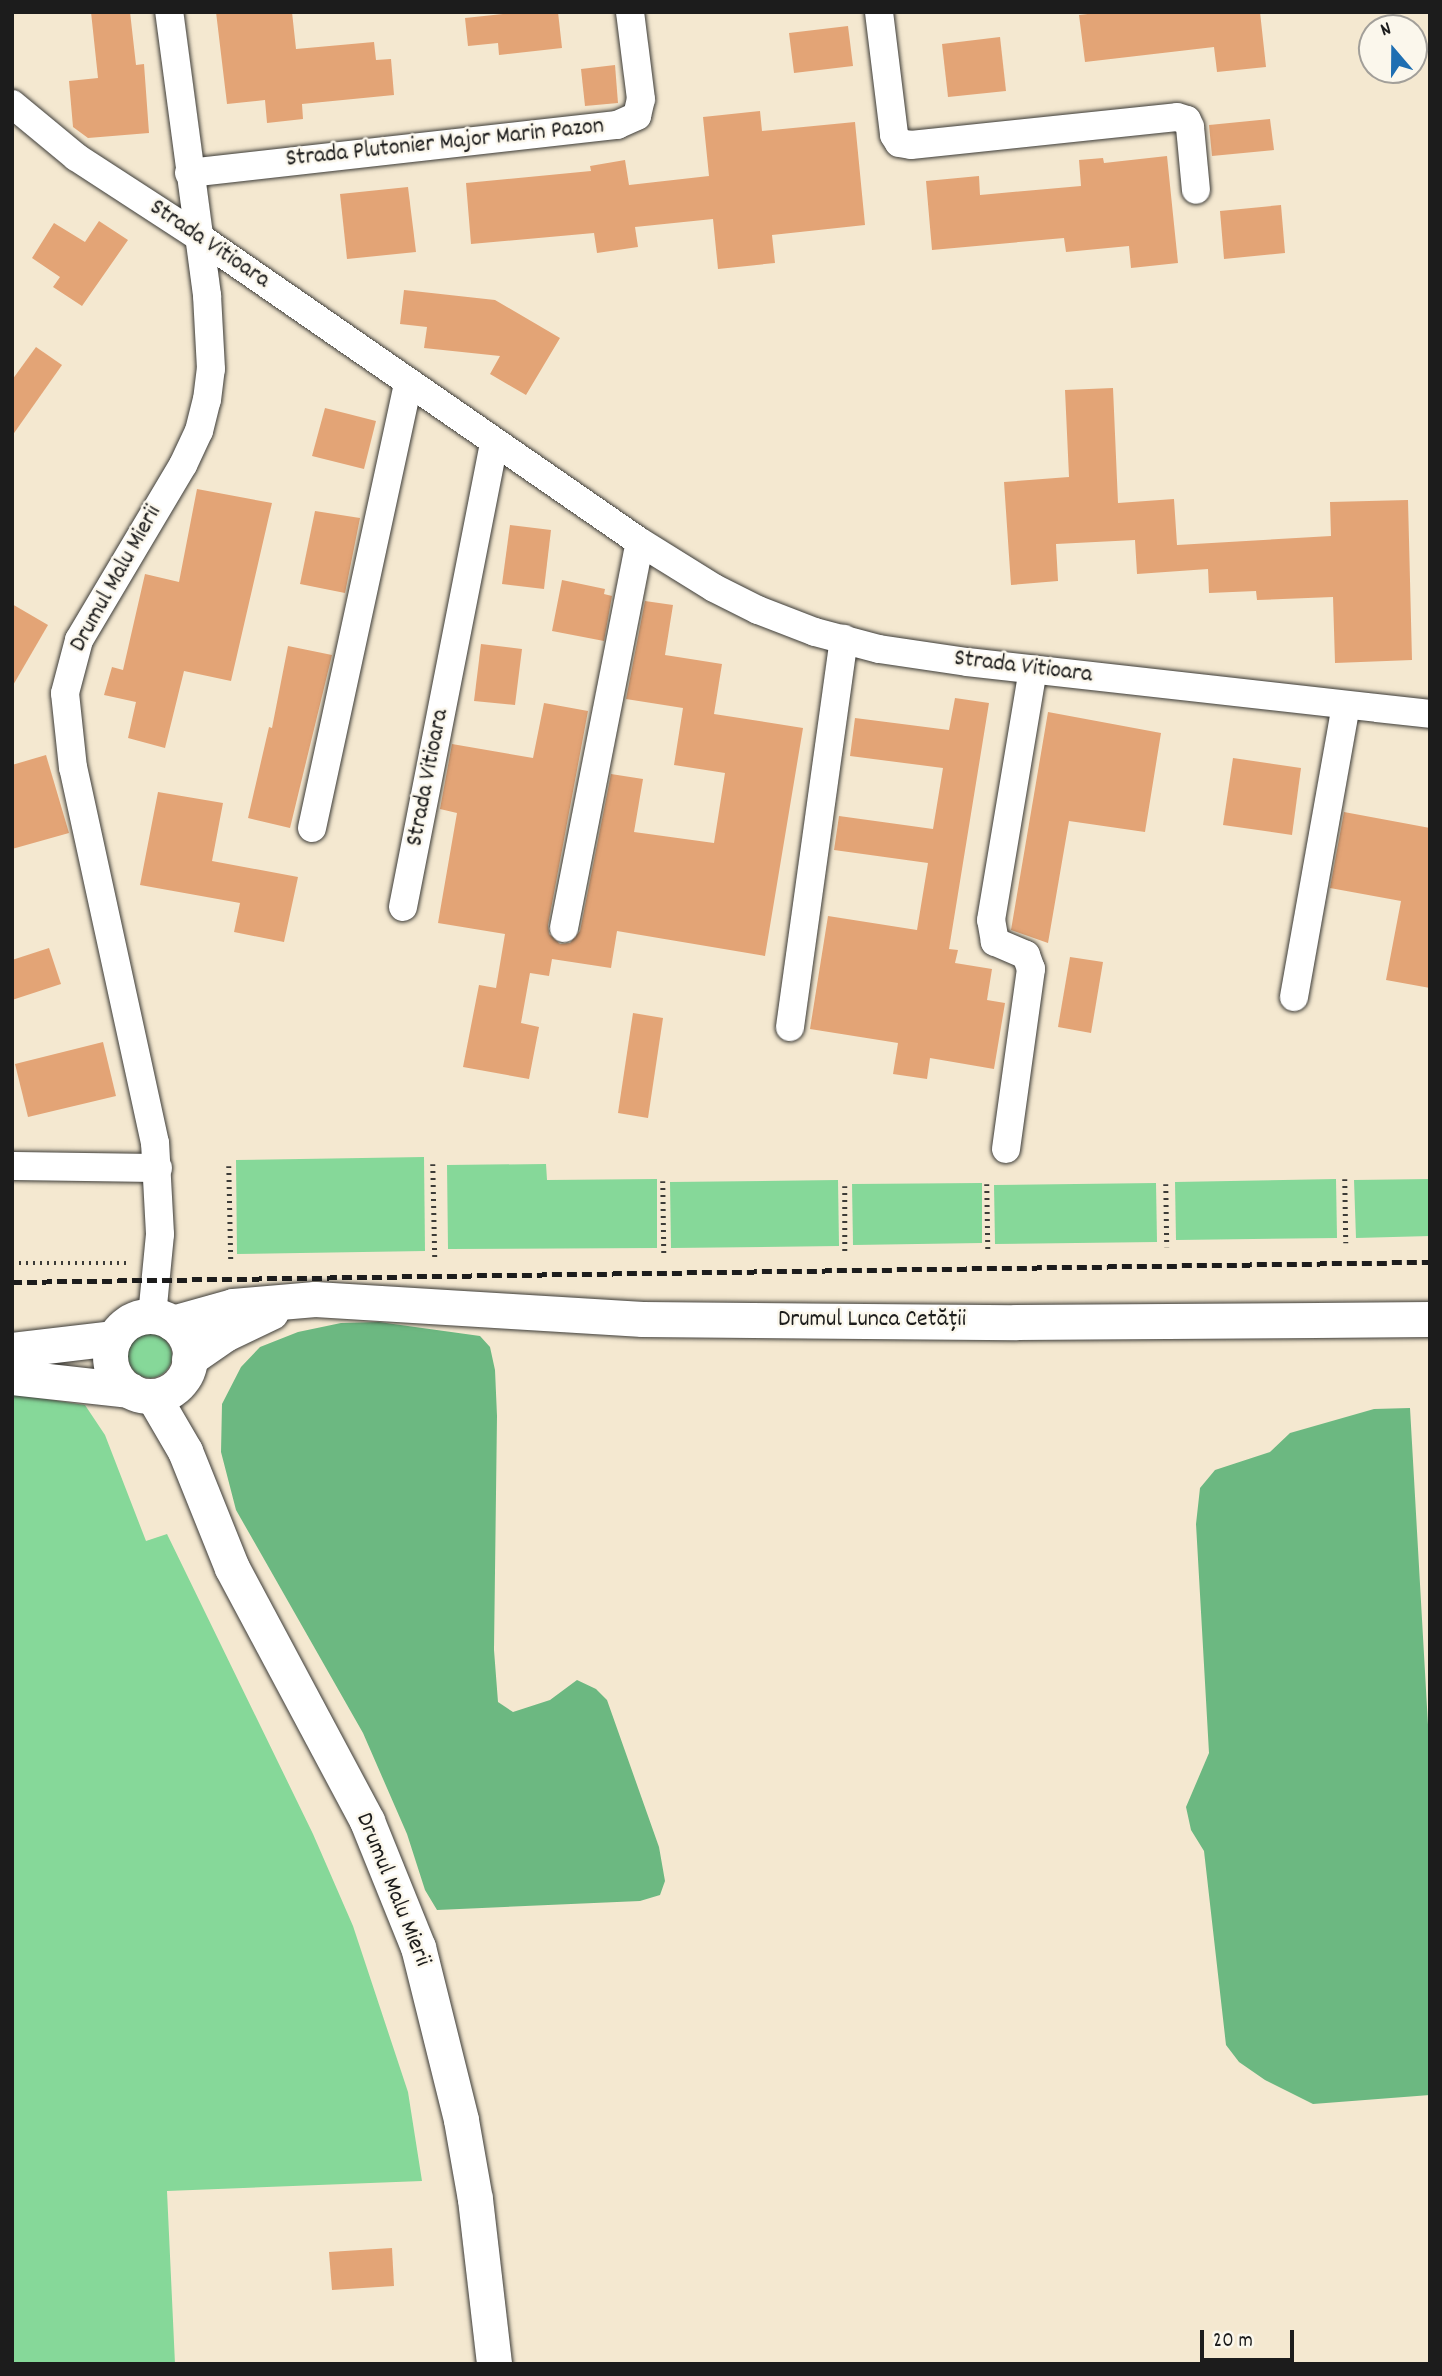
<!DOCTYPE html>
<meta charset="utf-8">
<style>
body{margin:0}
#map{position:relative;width:1442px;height:2376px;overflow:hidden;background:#f4e8d0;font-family:Dekko,sans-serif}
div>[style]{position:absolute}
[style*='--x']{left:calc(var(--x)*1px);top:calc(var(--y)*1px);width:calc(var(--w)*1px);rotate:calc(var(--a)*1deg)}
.green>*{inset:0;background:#86d899}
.round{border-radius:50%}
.forest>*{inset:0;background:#6cb881}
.building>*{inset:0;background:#e3a476}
.path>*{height:4.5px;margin-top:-2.25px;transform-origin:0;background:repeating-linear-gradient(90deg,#3c3b37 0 2px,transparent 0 7px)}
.roads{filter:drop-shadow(0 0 2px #3c3b37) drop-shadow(0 0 2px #3c3b37)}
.minor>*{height:28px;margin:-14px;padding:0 14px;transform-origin:14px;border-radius:14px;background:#fff}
.tertiary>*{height:35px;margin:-17.5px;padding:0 17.5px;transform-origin:17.5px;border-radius:17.5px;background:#fff}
.tertiary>.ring{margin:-17.5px;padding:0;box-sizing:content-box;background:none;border:35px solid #fff;border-radius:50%}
.rail>*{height:5px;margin-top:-2.5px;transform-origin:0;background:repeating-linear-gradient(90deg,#1c1c1c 0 10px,transparent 0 15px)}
span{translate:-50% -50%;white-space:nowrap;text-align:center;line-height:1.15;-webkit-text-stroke:5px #fbf7ec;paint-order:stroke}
.street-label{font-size:24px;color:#1c1c1c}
.frame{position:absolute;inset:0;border:14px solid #1c1c1c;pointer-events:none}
.north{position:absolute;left:1358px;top:14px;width:70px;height:70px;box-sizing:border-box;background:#fbf7ec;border:2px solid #a29f99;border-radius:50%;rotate:340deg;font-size:19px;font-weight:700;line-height:28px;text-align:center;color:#1c1c1c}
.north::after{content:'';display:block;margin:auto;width:24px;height:32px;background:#1f6fb2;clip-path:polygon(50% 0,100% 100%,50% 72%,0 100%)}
.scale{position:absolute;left:1200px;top:2330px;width:94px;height:32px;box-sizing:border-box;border:4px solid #1c1c1c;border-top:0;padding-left:9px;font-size:21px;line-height:24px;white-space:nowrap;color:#1c1c1c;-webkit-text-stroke:5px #fbf7ec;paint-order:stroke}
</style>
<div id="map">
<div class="green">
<div style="clip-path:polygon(424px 1157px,425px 1251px,237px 1254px,236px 1160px)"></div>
<div style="clip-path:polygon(546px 1164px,547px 1180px,657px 1179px,657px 1248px,448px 1249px,447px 1165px)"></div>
<div style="clip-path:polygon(1336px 1179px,1337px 1238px,1176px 1240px,1175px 1182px)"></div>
<div style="clip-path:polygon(1430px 1179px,1430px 1236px,1356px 1238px,1354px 1180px)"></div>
<div style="clip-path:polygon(838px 1180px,839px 1246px,671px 1248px,670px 1182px)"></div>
<div style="clip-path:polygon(982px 1183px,982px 1243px,853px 1245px,852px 1184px)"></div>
<div style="clip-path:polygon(1156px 1183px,1157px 1242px,995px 1244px,994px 1185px)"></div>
<div class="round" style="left:128px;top:1334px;width:44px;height:44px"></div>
<div style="clip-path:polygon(12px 1394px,85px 1405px,105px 1435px,146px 1541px,167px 1534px,313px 1834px,353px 1926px,408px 2092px,422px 2181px,167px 2191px,175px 2364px,12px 2364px)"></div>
</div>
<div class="forest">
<div style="clip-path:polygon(379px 1322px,480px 1336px,490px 1347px,495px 1370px,497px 1416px,494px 1650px,498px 1702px,513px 1712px,550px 1700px,577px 1680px,596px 1689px,607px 1700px,659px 1847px,665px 1881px,660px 1895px,640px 1901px,437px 1910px,425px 1890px,407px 1834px,363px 1733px,236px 1510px,221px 1452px,222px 1404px,241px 1367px,260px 1347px,298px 1332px,341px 1323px)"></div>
<div style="clip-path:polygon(1410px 1408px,1430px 1760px,1430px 2095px,1313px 2104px,1265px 2080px,1239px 2062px,1226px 2045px,1204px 1851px,1191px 1830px,1186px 1807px,1209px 1753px,1196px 1524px,1200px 1488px,1215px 1470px,1270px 1452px,1290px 1433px,1374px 1409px)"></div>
</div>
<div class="building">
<div style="clip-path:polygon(91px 12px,130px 12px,136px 65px,144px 64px,149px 133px,88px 138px,73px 127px,69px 81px,98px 78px)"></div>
<div style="clip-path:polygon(216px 12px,292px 12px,296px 49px,374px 42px,376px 60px,391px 59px,394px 95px,302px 104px,303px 119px,267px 123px,265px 100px,227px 104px)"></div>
<div style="clip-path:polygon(521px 12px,558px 12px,562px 48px,499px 55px,498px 43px,468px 46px,465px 18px)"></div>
<div style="clip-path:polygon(1105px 12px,1260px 12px,1266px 67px,1217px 72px,1214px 47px,1085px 62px,1079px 15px)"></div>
<div style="clip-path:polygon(848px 26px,853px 66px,794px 73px,789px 33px)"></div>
<div style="clip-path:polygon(1000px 37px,1006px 91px,948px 97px,942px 44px)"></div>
<div style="clip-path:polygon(615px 65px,618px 103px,585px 106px,581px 69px)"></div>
<div style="clip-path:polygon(760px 111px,762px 131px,855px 122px,865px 225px,772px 235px,775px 263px,718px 269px,713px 219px,635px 227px,638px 247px,597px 253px,594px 233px,471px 244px,466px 183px,591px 171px,590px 166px,625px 160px,629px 185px,709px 176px,703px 117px)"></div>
<div style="clip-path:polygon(1270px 119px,1274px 150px,1212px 156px,1209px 125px)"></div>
<div style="clip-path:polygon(1167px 156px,1178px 263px,1131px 268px,1129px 246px,1066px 252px,1064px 238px,932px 250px,926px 181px,979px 176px,980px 195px,1081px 186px,1079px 160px,1103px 158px,1104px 163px)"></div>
<div style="clip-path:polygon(408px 187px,416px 252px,347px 259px,340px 194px)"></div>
<div style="clip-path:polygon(1281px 205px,1285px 253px,1224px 259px,1220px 211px)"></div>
<div style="clip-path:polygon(99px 221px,128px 240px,82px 306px,53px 287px,60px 277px,32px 258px,54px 223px,85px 242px)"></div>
<div style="clip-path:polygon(404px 290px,495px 300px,560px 338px,526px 395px,490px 374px,500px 356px,424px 348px,427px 327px,400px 324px)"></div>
<div style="clip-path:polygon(36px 347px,62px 365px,12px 436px,12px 380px)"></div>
<div style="clip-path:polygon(1113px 388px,1118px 503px,1174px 499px,1177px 545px,1331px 536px,1330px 502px,1408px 500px,1412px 660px,1335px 663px,1333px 597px,1257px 600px,1256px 591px,1209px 593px,1208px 569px,1137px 574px,1135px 540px,1056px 544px,1058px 581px,1011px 585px,1004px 482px,1069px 477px,1065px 390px)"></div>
<div style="clip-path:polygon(325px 408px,376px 421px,364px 469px,312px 456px)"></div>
<div style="clip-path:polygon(197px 489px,272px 503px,231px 681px,184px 671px,165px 748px,128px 738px,136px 702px,104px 695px,112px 667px,123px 670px,145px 574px,179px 582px)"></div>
<div style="clip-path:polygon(315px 511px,360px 518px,345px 593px,300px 584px)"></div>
<div style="clip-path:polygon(510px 525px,551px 530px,544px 589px,502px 584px)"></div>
<div style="clip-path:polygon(562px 580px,605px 589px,604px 594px,612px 596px,604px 641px,552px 631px)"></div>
<div style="clip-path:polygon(645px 601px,673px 605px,665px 655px,722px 664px,714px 714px,803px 728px,765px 956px,617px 931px,611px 968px,552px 959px,549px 976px,530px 973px,521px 1023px,539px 1027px,529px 1079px,463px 1067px,479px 985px,496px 988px,505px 934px,438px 923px,457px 813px,440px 809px,452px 744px,533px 758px,544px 703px,588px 711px,548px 925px,549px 934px,560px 944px,570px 943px,580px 931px,611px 774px,643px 779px,634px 832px,714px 843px,725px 773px,674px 765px,683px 708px,626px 699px)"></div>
<div style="clip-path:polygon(12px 604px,48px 625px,12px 687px)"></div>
<div style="clip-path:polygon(481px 644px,522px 649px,515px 705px,474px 701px)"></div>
<div style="clip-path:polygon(288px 646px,332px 655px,290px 828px,248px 818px,269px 727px,272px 728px)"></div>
<div style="clip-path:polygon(955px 698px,989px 703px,949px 949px,958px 950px,955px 963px,992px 969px,987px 1000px,1005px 1003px,994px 1069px,930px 1058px,927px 1079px,893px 1074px,898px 1043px,810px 1029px,828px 916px,917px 930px,928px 863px,834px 850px,839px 816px,933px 829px,943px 768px,850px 756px,855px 718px,949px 730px)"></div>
<div style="clip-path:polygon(1048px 712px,1161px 733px,1145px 832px,1069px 821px,1048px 943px,1011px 930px)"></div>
<div style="clip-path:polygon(46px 755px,69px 833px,12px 849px,12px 765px)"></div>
<div style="clip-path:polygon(1233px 758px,1301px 768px,1292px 835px,1223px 825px)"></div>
<div style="clip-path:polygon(158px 792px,223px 803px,212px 861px,298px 877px,284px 942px,234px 932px,240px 903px,140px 885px)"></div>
<div style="clip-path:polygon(1344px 812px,1430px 828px,1430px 988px,1386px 980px,1401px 901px,1330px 888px)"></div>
<div style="clip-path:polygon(49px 948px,61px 984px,12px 1000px,12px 960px)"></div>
<div style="clip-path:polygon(1070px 957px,1103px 962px,1091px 1033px,1058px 1027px)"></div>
<div style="clip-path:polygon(633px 1013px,663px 1018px,648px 1118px,618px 1113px)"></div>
<div style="clip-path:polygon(103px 1042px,116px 1096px,28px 1117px,15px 1064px)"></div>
<div style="clip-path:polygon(392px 2248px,394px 2286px,332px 2290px,329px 2252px)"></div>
</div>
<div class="path">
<div style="--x:433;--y:1164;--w:94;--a:88.8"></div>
<div style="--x:229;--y:1166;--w:95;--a:88.8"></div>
<div style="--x:1345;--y:1179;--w:64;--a:89.1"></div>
<div style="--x:663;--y:1181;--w:74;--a:89.2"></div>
<div style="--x:987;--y:1184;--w:66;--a:89.1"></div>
<div style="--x:1166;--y:1184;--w:63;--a:89.1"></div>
<div style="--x:845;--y:1186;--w:66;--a:90"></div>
<div style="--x:12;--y:1263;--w:115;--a:0"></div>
</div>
<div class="roads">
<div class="minor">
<div style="--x:879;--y:12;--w:124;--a:83"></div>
<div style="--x:894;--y:135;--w:9;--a:58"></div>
<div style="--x:899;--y:143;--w:12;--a:9"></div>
<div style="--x:911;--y:145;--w:267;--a:-6"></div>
<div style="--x:1177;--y:117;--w:10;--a:17"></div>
<div style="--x:1187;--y:120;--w:8;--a:67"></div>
<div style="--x:1190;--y:127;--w:63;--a:84.6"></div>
<div style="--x:12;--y:104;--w:83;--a:39.6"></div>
<div style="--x:76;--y:157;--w:147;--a:33"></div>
<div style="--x:199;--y:237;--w:536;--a:34.67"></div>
<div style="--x:640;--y:542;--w:87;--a:31.9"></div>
<div style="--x:714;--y:588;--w:49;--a:26.6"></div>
<div style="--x:758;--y:610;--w:61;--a:21.1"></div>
<div style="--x:815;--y:632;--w:66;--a:14.9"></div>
<div style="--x:879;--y:649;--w:89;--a:8.4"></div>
<div style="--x:967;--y:662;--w:466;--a:6.4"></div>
<div style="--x:189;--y:173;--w:431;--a:-6.4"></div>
<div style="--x:617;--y:125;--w:22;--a:-24"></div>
<div style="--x:637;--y:116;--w:17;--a:-77"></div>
<div style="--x:641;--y:99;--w:88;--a:-97.2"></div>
<div style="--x:312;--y:828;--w:455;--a:-77.8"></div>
<div style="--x:403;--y:907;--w:473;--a:-78.9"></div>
<div style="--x:564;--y:928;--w:393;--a:-78.9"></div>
<div style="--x:1294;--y:997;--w:296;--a:-79.9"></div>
<div style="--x:790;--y:1027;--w:392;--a:-82.1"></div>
<div style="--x:1006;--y:1149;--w:182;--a:-82.1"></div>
<div style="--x:1031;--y:969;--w:15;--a:-110"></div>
<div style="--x:1026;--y:955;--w:34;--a:-157"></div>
<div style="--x:995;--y:942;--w:22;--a:-100"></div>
<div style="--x:991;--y:920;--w:254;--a:-80.5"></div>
<div style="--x:12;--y:1166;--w:146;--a:0.8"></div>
<div style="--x:152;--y:1316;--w:82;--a:-84.4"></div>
<div style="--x:160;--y:1234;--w:91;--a:-93.1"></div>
<div style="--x:155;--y:1143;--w:384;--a:-102.3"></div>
<div style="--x:73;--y:768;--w:75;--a:-96.1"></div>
<div style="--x:65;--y:693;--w:55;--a:-75.2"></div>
<div style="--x:79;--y:640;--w:204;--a:-59.3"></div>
<div style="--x:183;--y:465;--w:38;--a:-65"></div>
<div style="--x:199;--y:431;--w:32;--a:-76"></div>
<div style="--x:207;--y:400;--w:31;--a:-83"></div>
<div style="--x:211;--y:369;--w:74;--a:-93.1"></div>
<div style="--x:207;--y:295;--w:286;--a:-97.6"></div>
</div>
<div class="tertiary">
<div class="ring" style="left:110px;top:1316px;width:45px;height:45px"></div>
<div style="--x:172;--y:1323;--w:63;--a:-15.6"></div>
<div style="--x:233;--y:1306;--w:82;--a:-4.9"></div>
<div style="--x:315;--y:1299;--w:328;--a:3.5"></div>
<div style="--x:642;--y:1319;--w:374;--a:0.5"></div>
<div style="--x:1016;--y:1322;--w:414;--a:-0.4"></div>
<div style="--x:12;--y:1350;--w:103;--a:-6.7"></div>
<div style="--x:189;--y:1359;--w:44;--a:-34.8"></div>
<div style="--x:225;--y:1334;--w:51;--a:-25.6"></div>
<div style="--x:12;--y:1377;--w:119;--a:6.3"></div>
<div style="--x:153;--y:1396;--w:64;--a:59.8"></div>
<div style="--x:185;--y:1451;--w:126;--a:68.1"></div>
<div style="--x:232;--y:1568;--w:287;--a:61.9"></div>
<div style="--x:367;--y:1821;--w:136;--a:68"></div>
<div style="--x:418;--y:1947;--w:178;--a:76"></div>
<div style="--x:461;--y:2120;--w:80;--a:80"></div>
<div style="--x:475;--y:2199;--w:166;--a:83.4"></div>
</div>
</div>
<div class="rail">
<div style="--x:12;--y:1282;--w:1418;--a:-0.81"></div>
</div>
<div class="street-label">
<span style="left:445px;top:144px;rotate:-6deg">Strada Plutonier Major Marin Pazon</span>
<span style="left:209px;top:245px;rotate:34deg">Strada Vitioara</span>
<span style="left:117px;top:579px;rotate:-61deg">Drumul Malu Mierii</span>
<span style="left:1023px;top:668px;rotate:7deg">Strada Vitioara</span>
<span style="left:429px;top:778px;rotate:-79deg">Strada Vitioara</span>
<span style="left:872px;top:1321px">Drumul Lunca Cetății</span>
<span style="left:392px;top:1890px;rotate:68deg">Drumul Malu Mierii</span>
</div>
<div class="frame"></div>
<div class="north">N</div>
<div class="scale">20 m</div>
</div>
